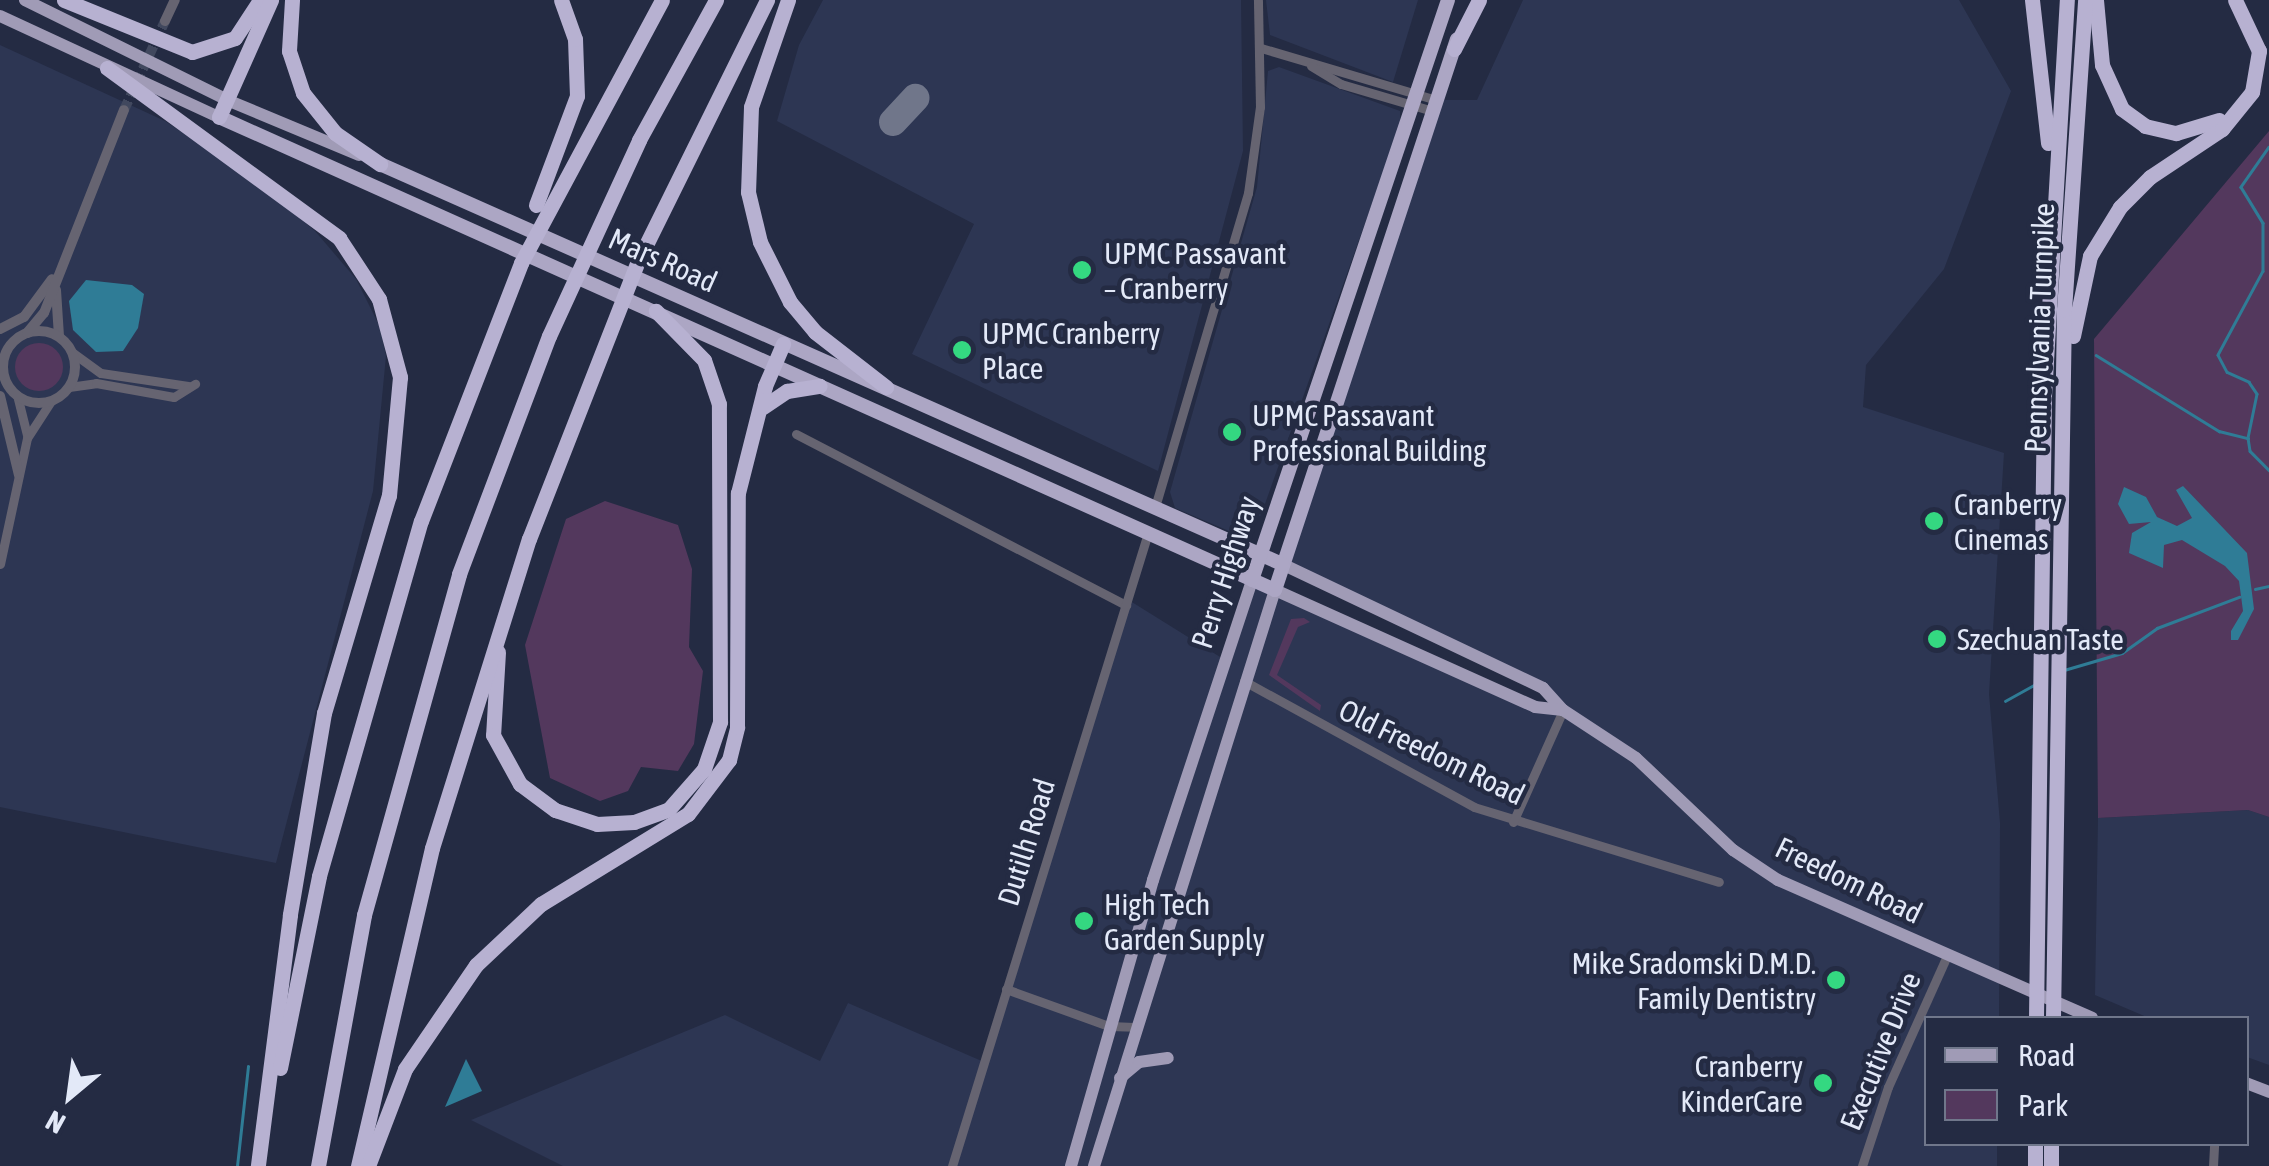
<!DOCTYPE html>
<meta charset="utf-8">
<style>
body{margin:0}
#map{position:relative;width:2269px;height:1166px;overflow:hidden;background:#242b43;font-family:"Asap Condensed",sans-serif}
div>[style]{position:absolute}
[style*='--x']{left:calc(var(--x)*1px);top:calc(var(--y)*1px);width:calc(var(--w)*1px);rotate:calc(var(--a)*1deg)}
.built>*{inset:0;background:#2d3653}
.green>*{inset:0;background:#53385d}
.round{border-radius:50%}
.water>*{inset:0;background:#2f7c96}
.stream>*{height:2.5px;margin:-1.25px;padding:0 1.25px;transform-origin:1.25px;border-radius:1.25px;background:#2f7c96}
.taxiway>*{height:28px;margin:-14px;padding:0 14px;transform-origin:14px;border-radius:14px;background:#70768a}
.tertiary-tunnel>*{height:10px;margin-top:-5px;transform-origin:0;background:repeating-linear-gradient(90deg,#41485e 0 10px,transparent 0 15px)}
.minor>*{height:9px;margin:-4.5px;padding:0 4.5px;transform-origin:4.5px;border-radius:4.5px;background:#666471}
.tertiary>*{height:10px;margin:-5px;padding:0 5px;transform-origin:5px;border-radius:5px;background:#666471}
.tertiary>.ring{margin:-5px;padding:0;box-sizing:content-box;background:none;border:10px solid #666471;border-radius:50%}
.primary>*{height:12px;margin:-6px;padding:0 6px;transform-origin:6px;border-radius:6px;background:#a09bb6}
.trunk>*{height:14px;margin:-7px;padding:0 7px;transform-origin:7px;border-radius:7px;background:#aca6c4}
.motorway>*{height:15px;margin:-7.5px;padding:0 7.5px;transform-origin:7.5px;border-radius:7.5px;background:#b7b1d1}
.dots>*{width:28px;height:28px;translate:-50% -50%;box-sizing:border-box;border:5px solid #242b43;border-radius:50%}
span{translate:-50% -50%;white-space:nowrap;text-align:center;line-height:1.15;-webkit-text-stroke:9px #242b43;paint-order:stroke}
.poi-label{font-size:30px;color:#e3e9f8}
.left{translate:0 -50%;text-align:left}
.right{translate:-100% -50%;text-align:right}
.street-label{font-size:30px;color:#e3e9f8}
.legend{position:absolute;left:1924px;top:1016px;width:325px;height:130px;box-sizing:border-box;background:#242b43;border:2px solid #70778b;margin:0;padding:12px 18px;list-style:none;font-size:30px;color:#e3e9f8}
.legend li{display:flex;align-items:center;gap:20px;height:50px}
.legend b{width:50px;border:2px solid #70778b}
.north{position:absolute;left:20px;top:1046px;width:100px;height:100px;-webkit-text-stroke:8px #242b43;paint-order:stroke;rotate:209deg;font-size:28px;font-weight:700;line-height:40px;text-align:center;color:#e3e9f8}
.north::after{content:'';display:block;margin:auto;width:35px;height:45px;background:#e3e9f8;clip-path:polygon(50% 0,100% 100%,50% 72%,0 100%)}
</style>
<div id="map">
<div class="built">
<div style="clip-path:polygon(823px 0,1241px 0,1243px 151px,1158px 471px,912px 354px,974px 224px,777px 121px,799px 45px)"></div>
<div style="clip-path:polygon(1266px 0,1418px 0,1393px 82px,1270px 35px)"></div>
<div style="clip-path:polygon(1523px 0,1959px 0,2011px 91px,1944px 269px,1866px 365px,1863px 407px,2004px 453px,1989px 694px,2000px 823px,1999px 1018px,1926px 1018px,1926px 1144px,1997px 1144px,1997px 1166px,563px 1166px,471px 1120px,725px 1015px,820px 1061px,848px 1003px,984px 1062px,1127px 599px,1225px 660px,1252px 580px,1535px 707px,1561px 709px,1543px 688px,1282px 564px,1436px 100px,1477px 100px)"></div>
<div style="clip-path:polygon(0 45px,165px 121px,262px 186px,315px 231px,356px 279px,380px 327px,386px 356px,373px 491px,276px 863px,0 807px)"></div>
<div style="clip-path:polygon(1279px 67px,1400px 111px,1400px 125px,1261px 515px,1236px 534px,1175px 508px,1170px 492px,1257px 187px,1268px 71px)"></div>
<div style="clip-path:polygon(2248px 810px,2269px 817px,2269px 1065px,2247px 1057px,2246px 1018px,2149px 1018px,2095px 995px,2098px 818px)"></div>
</div>
<div class="green">
<div style="clip-path:polygon(2269px 131px,2269px 817px,2248px 810px,2098px 818px,2094px 339px)"></div>
<div class="round" style="left:15px;top:343px;width:48px;height:48px"></div>
<div style="clip-path:polygon(605px 501px,678px 525px,692px 569px,689px 647px,703px 671px,694px 744px,678px 771px,641px 767px,628px 791px,600px 801px,550px 778px,525px 645px,566px 519px)"></div>
<div style="clip-path:polygon(1304px 618px,1310px 622px,1298px 627px,1277px 675px,1321px 705px,1320px 711px,1269px 675px,1291px 619px)"></div>
</div>
<div class="water">
<div style="clip-path:polygon(86px 280px,132px 285px,144px 294px,138px 328px,123px 351px,96px 352px,73px 330px,69px 301px)"></div>
<div style="clip-path:polygon(2183px 486px,2247px 553px,2254px 609px,2238px 640px,2231px 640px,2231px 631px,2243px 611px,2239px 581px,2225px 566px,2182px 540px,2164px 545px,2163px 568px,2129px 553px,2132px 533px,2151px 522px,2129px 524px,2118px 504px,2124px 487px,2146px 497px,2157px 517px,2177px 526px,2192px 518px,2176px 490px)"></div>
<div style="clip-path:polygon(466px 1059px,482px 1091px,445px 1107px)"></div>
</div>
<div class="stream">
<div style="--x:2269;--y:147;--w:49;--a:125"></div>
<div style="--x:2241;--y:187;--w:42;--a:58.6"></div>
<div style="--x:2263;--y:223;--w:48;--a:90"></div>
<div style="--x:2263;--y:271;--w:95;--a:118.2"></div>
<div style="--x:2218;--y:355;--w:19;--a:62"></div>
<div style="--x:2227;--y:372;--w:24;--a:24"></div>
<div style="--x:2249;--y:382;--w:14;--a:56"></div>
<div style="--x:2257;--y:394;--w:45;--a:101.6"></div>
<div style="--x:2248;--y:438;--w:13;--a:81"></div>
<div style="--x:2250;--y:451;--w:27;--a:45"></div>
<div style="--x:2096;--y:355;--w:145;--a:31.7"></div>
<div style="--x:2219;--y:431;--w:30;--a:14"></div>
<div style="--x:2255;--y:589;--w:14;--a:-12"></div>
<div style="--x:2064;--y:670;--w:60;--a:-16.3"></div>
<div style="--x:2122;--y:653;--w:43;--a:-35.5"></div>
<div style="--x:2157;--y:628;--w:88;--a:-20.7"></div>
<div style="--x:2005;--y:701;--w:33;--a:-29"></div>
<div style="--x:237;--y:1166;--w:100;--a:-83.7"></div>
</div>
<div class="taxiway">
<div style="--x:893;--y:122;--w:33;--a:-47"></div>
</div>
<div class="tertiary-tunnel">
<div style="--x:124;--y:110;--w:98;--a:-65.3"></div>
</div>
<div class="minor">
<div style="--x:1261;--y:48;--w:183;--a:16.5"></div>
<div style="--x:1311;--y:66;--w:35;--a:31"></div>
<div style="--x:1341;--y:84;--w:96;--a:16.4"></div>
<div style="--x:73;--y:353;--w:34;--a:36"></div>
<div style="--x:101;--y:373;--w:88;--a:8.5"></div>
<div style="--x:69;--y:387;--w:27;--a:-8"></div>
<div style="--x:96;--y:383;--w:79;--a:10.2"></div>
<div style="--x:174;--y:397;--w:25;--a:-32"></div>
<div style="--x:17;--y:395;--w:41;--a:76"></div>
<div style="--x:796;--y:434;--w:372;--a:27.4"></div>
<div style="--x:1155;--y:507;--w:327;--a:-73.5"></div>
<div style="--x:1248;--y:193;--w:87;--a:-82.1"></div>
<div style="--x:1260;--y:107;--w:107;--a:-91.1"></div>
<div style="--x:0;--y:564;--w:129;--a:-77.9"></div>
<div style="--x:27;--y:438;--w:44;--a:-57"></div>
<div style="--x:1244;--y:681;--w:262;--a:28.7"></div>
<div style="--x:1474;--y:807;--w:256;--a:17"></div>
<div style="--x:1513;--y:822;--w:123;--a:-65.9"></div>
<div style="--x:1006;--y:989;--w:109;--a:19.8"></div>
<div style="--x:1109;--y:1026;--w:25;--a:2"></div>
<div style="--x:952;--y:1166;--w:663;--a:-72.8"></div>
<div style="--x:1862;--y:1166;--w:83;--a:-71.8"></div>
<div style="--x:1888;--y:1087;--w:144;--a:-65.8"></div>
<div style="--x:2213;--y:1166;--w:22;--a:-87"></div>
</div>
<div class="tertiary">
<div style="--x:165;--y:21;--w:23;--a:-65"></div>
<div style="--x:56;--y:290;--w:46;--a:86.3"></div>
<div style="--x:0;--y:329;--w:27;--a:-27"></div>
<div style="--x:24;--y:317;--w:47;--a:-53.6"></div>
<div class="ring" style="left:3px;top:331px;width:62px;height:62px"></div>
<div style="--x:27;--y:333;--w:26;--a:-50"></div>
<div style="--x:44;--y:313;--w:218;--a:-68.5"></div>
<div style="--x:0;--y:396;--w:81;--a:76.5"></div>
</div>
<div class="primary">
<div style="--x:25;--y:0;--w:225;--a:26.3"></div>
<div style="--x:227;--y:100;--w:143;--a:22.6"></div>
<div style="--x:0;--y:16;--w:241;--a:24.8"></div>
<div style="--x:1282;--y:564;--w:289;--a:25.4"></div>
<div style="--x:1543;--y:688;--w:30;--a:48"></div>
<div style="--x:1563;--y:710;--w:87;--a:33.3"></div>
<div style="--x:1636;--y:758;--w:134;--a:43.5"></div>
<div style="--x:1733;--y:850;--w:54;--a:33.7"></div>
<div style="--x:1778;--y:880;--w:343;--a:23.7"></div>
<div style="--x:1120;--y:1078;--w:25;--a:-40"></div>
<div style="--x:1139;--y:1062;--w:29;--a:-8"></div>
<div style="--x:2246;--y:1083;--w:25;--a:21"></div>
<div style="--x:1071;--y:1166;--w:298;--a:-74"></div>
<div style="--x:1153;--y:880;--w:316;--a:-71.7"></div>
<div style="--x:1094;--y:1166;--w:604;--a:-72.56"></div>
<div style="--x:1275;--y:590;--w:285;--a:24.2"></div>
<div style="--x:1535;--y:707;--w:28;--a:6"></div>
</div>
<div class="trunk">
<div style="--x:219;--y:117;--w:1157;--a:24.13"></div>
<div style="--x:1275;--y:590;--w:580;--a:-71.72"></div>
<div style="--x:380;--y:164;--w:987;--a:23.92"></div>
<div style="--x:1252;--y:580;--w:612;--a:-71.33"></div>
</div>
<div class="motorway">
<div style="--x:64;--y:0;--w:138;--a:22.1"></div>
<div style="--x:192;--y:52;--w:45;--a:-18"></div>
<div style="--x:235;--y:38;--w:45;--a:-56.7"></div>
<div style="--x:292;--y:0;--w:51;--a:93.4"></div>
<div style="--x:289;--y:51;--w:44;--a:71.6"></div>
<div style="--x:303;--y:93;--w:51;--a:51.3"></div>
<div style="--x:335;--y:133;--w:55;--a:34.6"></div>
<div style="--x:788;--y:0;--w:113;--a:109.1"></div>
<div style="--x:751;--y:107;--w:85;--a:92"></div>
<div style="--x:748;--y:192;--w:51;--a:76.5"></div>
<div style="--x:760;--y:242;--w:67;--a:63.4"></div>
<div style="--x:790;--y:302;--w:39;--a:50"></div>
<div style="--x:815;--y:332;--w:90;--a:37.8"></div>
<div style="--x:2032;--y:0;--w:144;--a:83.6"></div>
<div style="--x:2096;--y:0;--w:65;--a:84.7"></div>
<div style="--x:2102;--y:65;--w:48;--a:65.6"></div>
<div style="--x:2122;--y:109;--w:29;--a:36"></div>
<div style="--x:2145;--y:126;--w:32;--a:13"></div>
<div style="--x:2176;--y:133;--w:45;--a:-16.8"></div>
<div style="--x:1454;--y:49;--w:55;--a:-63"></div>
<div style="--x:107;--y:68;--w:288;--a:36.2"></div>
<div style="--x:339;--y:238;--w:73;--a:56.7"></div>
<div style="--x:379;--y:299;--w:81;--a:74.9"></div>
<div style="--x:400;--y:377;--w:119;--a:95.3"></div>
<div style="--x:389;--y:495;--w:227;--a:106.6"></div>
<div style="--x:324;--y:713;--w:205;--a:99.6"></div>
<div style="--x:290;--y:915;--w:253;--a:97.3"></div>
<div style="--x:219;--y:117;--w:128;--a:-66"></div>
<div style="--x:536;--y:205;--w:116;--a:-69.4"></div>
<div style="--x:577;--y:96;--w:57;--a:-92"></div>
<div style="--x:575;--y:39;--w:41;--a:-109.7"></div>
<div style="--x:2073;--y:336;--w:82;--a:-78"></div>
<div style="--x:2090;--y:256;--w:57;--a:-58.5"></div>
<div style="--x:2120;--y:207;--w:42;--a:-45"></div>
<div style="--x:2150;--y:177;--w:87;--a:-33.7"></div>
<div style="--x:2222;--y:129;--w:48;--a:-51"></div>
<div style="--x:2252;--y:92;--w:42;--a:-80.3"></div>
<div style="--x:2259;--y:51;--w:56;--a:-115.2"></div>
<div style="--x:763;--y:407;--w:29;--a:-34"></div>
<div style="--x:787;--y:391;--w:33;--a:-9"></div>
<div style="--x:498;--y:652;--w:83;--a:93.4"></div>
<div style="--x:493;--y:735;--w:56;--a:61.1"></div>
<div style="--x:520;--y:784;--w:44;--a:36.6"></div>
<div style="--x:555;--y:810;--w:44;--a:18.4"></div>
<div style="--x:597;--y:824;--w:37;--a:-3"></div>
<div style="--x:634;--y:822;--w:37;--a:-20"></div>
<div style="--x:669;--y:809;--w:53;--a:-48.8"></div>
<div style="--x:704;--y:769;--w:50;--a:-71.2"></div>
<div style="--x:720;--y:722;--w:318;--a:-90.2"></div>
<div style="--x:719;--y:404;--w:46;--a:-108.8"></div>
<div style="--x:704;--y:360;--w:69;--a:-134.4"></div>
<div style="--x:2036;--y:1018;--w:622;--a:-89.26"></div>
<div style="--x:2044;--y:396;--w:397;--a:-86.7"></div>
<div style="--x:2053;--y:1018;--w:708;--a:-89.11"></div>
<div style="--x:2064;--y:310;--w:311;--a:-86.1"></div>
<div style="--x:280;--y:1068;--w:196;--a:-78.5"></div>
<div style="--x:319;--y:876;--w:369;--a:-74"></div>
<div style="--x:421;--y:521;--w:277;--a:-68.8"></div>
<div style="--x:521;--y:263;--w:298;--a:-61.8"></div>
<div style="--x:318;--y:1166;--w:255;--a:-79.6"></div>
<div style="--x:364;--y:915;--w:354;--a:-74.4"></div>
<div style="--x:459;--y:574;--w:254;--a:-69.3"></div>
<div style="--x:549;--y:336;--w:216;--a:-65.3"></div>
<div style="--x:639;--y:140;--w:160;--a:-61.2"></div>
<div style="--x:358;--y:1166;--w:326;--a:-76.9"></div>
<div style="--x:432;--y:848;--w:324;--a:-72.6"></div>
<div style="--x:529;--y:539;--w:301;--a:-68.6"></div>
<div style="--x:639;--y:259;--w:289;--a:-63.7"></div>
<div style="--x:368;--y:1166;--w:104;--a:-69.1"></div>
<div style="--x:405;--y:1069;--w:126;--a:-55.7"></div>
<div style="--x:476;--y:965;--w:89;--a:-43.2"></div>
<div style="--x:541;--y:904;--w:172;--a:-31.5"></div>
<div style="--x:688;--y:814;--w:68;--a:-52.8"></div>
<div style="--x:729;--y:760;--w:34;--a:-76"></div>
<div style="--x:737;--y:727;--w:234;--a:-89.8"></div>
<div style="--x:738;--y:493;--w:110;--a:-75.8"></div>
<div style="--x:765;--y:386;--w:46;--a:-66.8"></div>
<div style="--x:2035;--y:1166;--w:22;--a:-90"></div>
<div style="--x:2051;--y:1166;--w:22;--a:-90"></div>
</div>
<div class="dots">
<div style="left:1082px;top:270px;background:#34d881"></div>
<div style="left:962px;top:350px;background:#34d881"></div>
<div style="left:1232px;top:432px;background:#34d881"></div>
<div style="left:1934px;top:521px;background:#34d881"></div>
<div style="left:1937px;top:639px;background:#34d881"></div>
<div style="left:1084px;top:921px;background:#34d881"></div>
<div style="left:1836px;top:980px;background:#34d881"></div>
<div style="left:1823px;top:1083px;background:#34d881"></div>
</div>
<div class="poi-label">
<span class="left" style="left:1104px;top:270px">UPMC Passavant<br>– Cranberry</span>
<span class="left" style="left:982px;top:350px">UPMC Cranberry<br>Place</span>
<span class="left" style="left:1252px;top:432px">UPMC Passavant<br>Professional Building</span>
<span class="left" style="left:1954px;top:521px">Cranberry<br>Cinemas</span>
<span class="left" style="left:1957px;top:639px">Szechuan Taste</span>
<span class="left" style="left:1104px;top:921px">High Tech<br>Garden Supply</span>
<span class="right" style="left:1816px;top:980px">Mike Sradomski D.M.D.<br>Family Dentistry</span>
<span class="right" style="left:1803px;top:1083px">Cranberry<br>KinderCare</span>
</div>
<div class="street-label">
<span style="left:663px;top:260px;rotate:24deg">Mars Road</span>
<span style="left:2039px;top:328px;rotate:-88deg">Pennsylvania Turnpike</span>
<span style="left:1225px;top:572px;rotate:-72deg">Perry Highway</span>
<span style="left:1432px;top:752px;rotate:26deg">Old Freedom Road</span>
<span style="left:1026px;top:842px;rotate:-73deg">Dutilh Road</span>
<span style="left:1849px;top:880px;rotate:26deg">Freedom Road</span>
<span style="left:1880px;top:1051px;rotate:-68deg">Executive Drive</span>
</div>
<ul class="legend">
<li><b style="height:12px;background:#a09bb6"></b>Road</li>
<li><b style="height:28px;background:#53385d"></b>Park</li>
</ul>
<div class="north">N</div>
</div>
